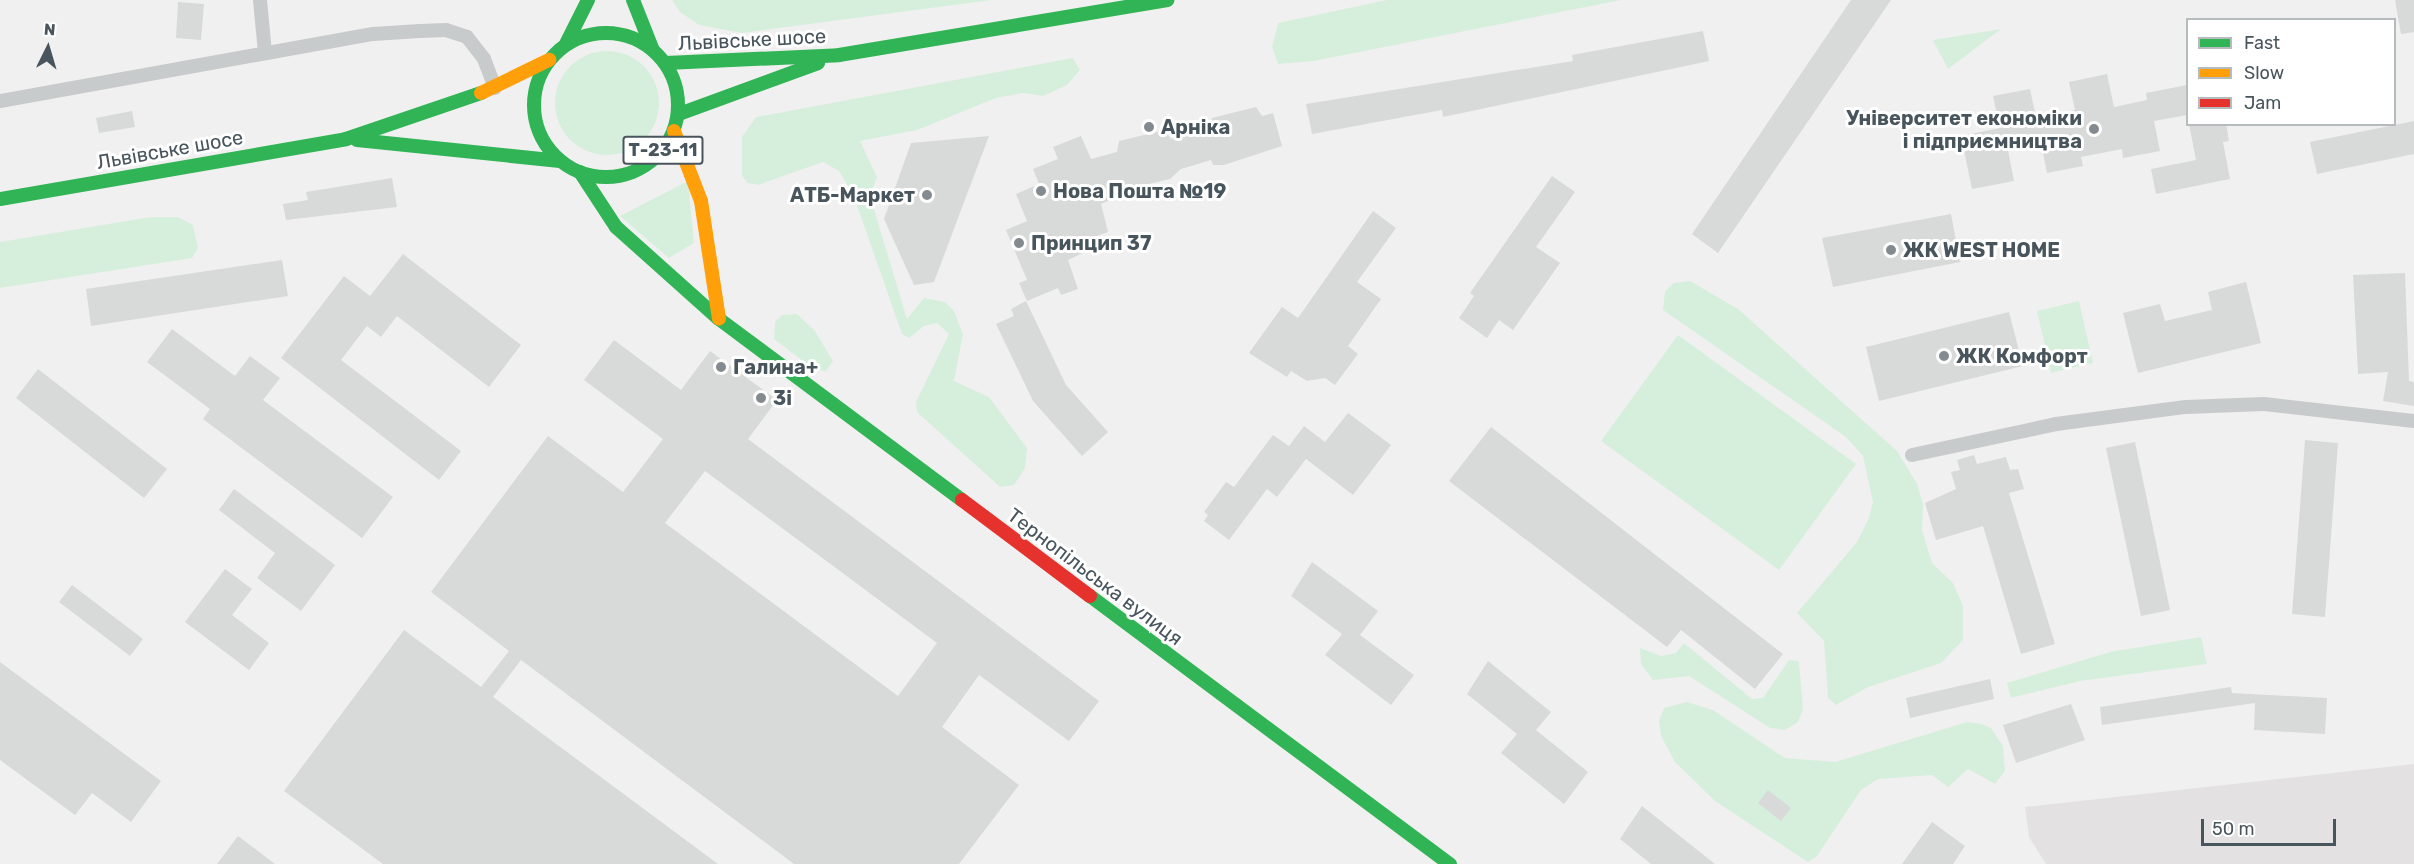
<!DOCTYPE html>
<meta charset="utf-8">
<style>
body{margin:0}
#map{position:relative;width:2414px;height:864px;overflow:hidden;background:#f1f0f0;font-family:Rubik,sans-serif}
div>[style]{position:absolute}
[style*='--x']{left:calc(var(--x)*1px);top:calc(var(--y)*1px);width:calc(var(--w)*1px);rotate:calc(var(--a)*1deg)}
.education>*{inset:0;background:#e3e1e2}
.green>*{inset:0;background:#d6efdc}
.round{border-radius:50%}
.building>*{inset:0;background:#d8d9d9}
.street>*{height:14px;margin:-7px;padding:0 7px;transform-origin:7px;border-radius:7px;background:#c8cbcc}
.fast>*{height:14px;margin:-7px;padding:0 7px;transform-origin:7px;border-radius:7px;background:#30b455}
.fast>.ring{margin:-7px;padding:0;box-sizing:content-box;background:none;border:14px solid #30b455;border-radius:50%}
.slow>*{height:14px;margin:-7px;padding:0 7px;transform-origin:7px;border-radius:7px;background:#ff9f0a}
.jam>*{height:14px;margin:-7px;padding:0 7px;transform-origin:7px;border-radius:7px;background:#e5322d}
.dots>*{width:16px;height:16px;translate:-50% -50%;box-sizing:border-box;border:3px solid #fff;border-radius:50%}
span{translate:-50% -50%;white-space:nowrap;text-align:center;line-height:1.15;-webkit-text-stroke:6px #fff;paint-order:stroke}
.shield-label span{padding:2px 4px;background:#fff;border:2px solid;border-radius:4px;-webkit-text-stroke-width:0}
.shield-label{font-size:18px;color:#48555d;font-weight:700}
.street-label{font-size:20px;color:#48555d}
.poi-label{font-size:20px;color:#48555d;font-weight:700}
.right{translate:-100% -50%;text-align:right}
.left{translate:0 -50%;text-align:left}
.legend{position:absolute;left:2186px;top:18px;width:210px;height:108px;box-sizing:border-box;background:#fff;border:2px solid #b6bbbe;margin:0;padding:8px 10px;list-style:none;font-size:18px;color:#48555d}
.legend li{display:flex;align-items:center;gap:12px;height:30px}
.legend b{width:30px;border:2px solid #b6bbbe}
.north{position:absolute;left:18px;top:18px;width:60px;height:60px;-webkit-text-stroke:4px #fff;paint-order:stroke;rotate:5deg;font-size:16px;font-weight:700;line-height:24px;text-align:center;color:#48555d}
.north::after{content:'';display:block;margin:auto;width:21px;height:27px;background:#48555d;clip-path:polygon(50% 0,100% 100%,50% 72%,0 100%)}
.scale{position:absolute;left:2201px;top:819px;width:135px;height:27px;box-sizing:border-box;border:3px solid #48555d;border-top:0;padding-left:8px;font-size:18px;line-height:21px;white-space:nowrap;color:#48555d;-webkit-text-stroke:4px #fff;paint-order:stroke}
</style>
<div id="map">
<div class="education">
<div style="clip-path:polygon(2414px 764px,2414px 864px,2046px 864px,2029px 837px,2025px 807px)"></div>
</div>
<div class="green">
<div style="clip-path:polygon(672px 0,992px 0,742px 33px,699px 25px,680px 12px)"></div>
<div style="clip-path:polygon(1387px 0,1621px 0,1314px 61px,1278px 64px,1272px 47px,1278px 23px)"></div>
<div style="clip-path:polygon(2001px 29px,1948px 69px,1933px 40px)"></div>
<div class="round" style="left:555px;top:51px;width:104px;height:104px"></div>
<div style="clip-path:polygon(1073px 58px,1080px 70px,1067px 85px,1043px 96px,1023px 93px,996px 98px,917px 130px,860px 141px,877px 177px,870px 196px,907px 319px,924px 298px,945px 302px,954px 311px,963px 334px,954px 381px,989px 397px,1027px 448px,1025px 468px,1014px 485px,1000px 487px,917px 412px,916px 402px,949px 334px,937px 323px,924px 326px,909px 338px,902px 334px,853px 194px,839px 171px,823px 162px,758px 185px,748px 183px,742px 176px,742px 137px,756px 117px)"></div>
<div style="clip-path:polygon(688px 181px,694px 243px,669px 258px,620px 216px)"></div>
<div style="clip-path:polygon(151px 217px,178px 217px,193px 225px,198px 248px,192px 258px,0 288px,0 242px)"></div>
<div style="clip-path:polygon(1690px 281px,1738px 309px,1897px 451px,1917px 484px,1923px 504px,1922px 530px,1932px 563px,1953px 583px,1963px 606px,1963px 640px,1941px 663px,1868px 687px,1836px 705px,1828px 698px,1824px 641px,1797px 613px,1857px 542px,1869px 518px,1873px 502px,1863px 456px,1846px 437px,1663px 310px,1665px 291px,1674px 283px)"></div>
<div style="clip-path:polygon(2079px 301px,2093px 363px,2051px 373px,2037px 311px)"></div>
<div style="clip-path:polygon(797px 314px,815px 331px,833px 361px,826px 371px,815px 370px,774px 339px,775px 322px,782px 315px)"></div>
<div style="clip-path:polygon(1678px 335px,1856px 464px,1779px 570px,1601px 441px)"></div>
<div style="clip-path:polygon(2201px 637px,2207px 664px,2080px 681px,2011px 698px,2007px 683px,2110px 652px)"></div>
<div style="clip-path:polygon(1684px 643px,1752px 699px,1763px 698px,1789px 660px,1799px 661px,1803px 709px,1798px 722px,1785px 730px,1770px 728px,1689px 676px,1653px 680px,1641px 664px,1640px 648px,1661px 656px,1676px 653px)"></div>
<div style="clip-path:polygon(1687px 702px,1713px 710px,1785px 758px,1835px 762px,1967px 722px,1981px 724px,1991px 728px,2003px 746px,2005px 771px,1995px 784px,1968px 769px,1948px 787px,1932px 775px,1878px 779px,1861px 790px,1817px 856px,1808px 862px,1715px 801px,1675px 762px,1661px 736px,1659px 721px,1664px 708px)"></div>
</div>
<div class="building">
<div style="clip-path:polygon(1851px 0,1891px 0,1718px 253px,1692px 234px)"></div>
<div style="clip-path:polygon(2395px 0,2414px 0,2414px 32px,2401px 34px)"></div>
<div style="clip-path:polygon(178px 2px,204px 4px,201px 40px,176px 38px)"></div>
<div style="clip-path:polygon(1703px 31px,1709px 61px,1443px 117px,1442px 110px,1312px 134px,1306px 104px,1573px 61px,1572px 55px)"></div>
<div style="clip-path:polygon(2107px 74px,2114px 107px,2147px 100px,2146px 93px,2187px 85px,2187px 115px,2154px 121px,2160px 151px,2123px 158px,2122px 149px,2081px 157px,2083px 166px,2047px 173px,2041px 143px,2008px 150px,2014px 181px,1972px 189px,1961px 136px,2000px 128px,1993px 96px,2030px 89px,2036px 118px,2075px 110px,2069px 82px)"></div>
<div style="clip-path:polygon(1256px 107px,1262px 116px,1273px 113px,1282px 146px,1224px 165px,1213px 165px,1211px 160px,1181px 169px,1170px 179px,1106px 194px,1108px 201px,1101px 204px,1108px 232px,1094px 237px,1095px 241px,1087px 245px,1089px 250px,1068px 260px,1078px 289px,1061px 295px,1058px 288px,1027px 301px,1019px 283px,1027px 280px,1006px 230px,1027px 221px,1016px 194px,1039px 184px,1033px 169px,1058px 159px,1053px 147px,1081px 136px,1091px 159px,1117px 152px,1119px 141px,1165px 130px,1171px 139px,1210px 129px,1212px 118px)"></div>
<div style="clip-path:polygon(132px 111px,135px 127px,99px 133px,96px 118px)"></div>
<div style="clip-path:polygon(2414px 121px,2414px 154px,2317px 174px,2310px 142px)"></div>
<div style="clip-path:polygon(2189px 124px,2226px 124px,2229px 141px,2223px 142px,2230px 179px,2156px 194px,2151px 169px,2196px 160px)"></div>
<div style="clip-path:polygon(989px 136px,934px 282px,914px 285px,884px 219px,911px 143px)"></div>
<div style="clip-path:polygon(1552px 176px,1575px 192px,1536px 247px,1560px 263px,1513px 330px,1499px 320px,1487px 338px,1459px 318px,1474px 296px,1470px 293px)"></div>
<div style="clip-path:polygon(392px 178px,397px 207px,286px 220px,283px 204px,308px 200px,306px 192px)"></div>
<div style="clip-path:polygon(1373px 211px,1396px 228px,1357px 282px,1381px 299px,1348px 346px,1358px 354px,1335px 385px,1325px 378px,1307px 381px,1291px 371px,1287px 377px,1249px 353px,1282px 307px,1298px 318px)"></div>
<div style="clip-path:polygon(1951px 214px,1960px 262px,1833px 287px,1822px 238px)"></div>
<div style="clip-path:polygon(403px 254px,521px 345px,489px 387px,397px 316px,381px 337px,367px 326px,341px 360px,461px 451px,439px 480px,281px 358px,344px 276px,370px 296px)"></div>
<div style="clip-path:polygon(282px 260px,288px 296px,91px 326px,86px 289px)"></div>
<div style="clip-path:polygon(2405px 273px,2409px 381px,2414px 382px,2414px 406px,2383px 401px,2388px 372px,2358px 374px,2353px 275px)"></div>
<div style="clip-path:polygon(2246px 282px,2261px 343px,2138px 373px,2123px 313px,2160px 304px,2165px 321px,2212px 310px,2208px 292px)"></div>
<div style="clip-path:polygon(1026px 301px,1066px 385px,1108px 432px,1082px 456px,1033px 401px,996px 324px,1014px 316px,1011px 309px)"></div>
<div style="clip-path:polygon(2009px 312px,2023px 366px,1879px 401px,1866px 347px)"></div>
<div style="clip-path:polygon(172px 329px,235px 376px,250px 356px,280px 378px,263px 400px,393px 497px,362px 538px,203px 419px,210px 409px,147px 362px)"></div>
<div style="clip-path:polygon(evenodd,614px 340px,681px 390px,710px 351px,777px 400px,748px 439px,1099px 701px,1069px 741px,979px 675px,942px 727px,1019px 785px,959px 864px,794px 864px,521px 660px,493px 697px,718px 864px,383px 864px,284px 791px,404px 630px,481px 687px,509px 651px,431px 592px,548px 436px,623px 492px,663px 439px,584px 380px,614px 340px,705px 471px,937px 643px,898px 696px,665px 523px,705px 471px)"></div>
<div style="clip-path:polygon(38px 369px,167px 469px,144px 498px,16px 398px)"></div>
<div style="clip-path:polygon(1348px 413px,1391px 445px,1353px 495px,1306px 459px,1277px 497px,1267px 489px,1229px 540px,1204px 521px,1208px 515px,1204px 512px,1226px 482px,1234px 487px,1273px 435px,1289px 446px,1304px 426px,1325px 442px)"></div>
<div style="clip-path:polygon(1491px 427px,1783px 654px,1755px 689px,1681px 630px,1667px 647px,1449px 481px)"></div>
<div style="clip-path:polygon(2305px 440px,2338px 443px,2325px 617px,2292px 614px)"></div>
<div style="clip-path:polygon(2135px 442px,2170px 610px,2141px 616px,2106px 448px)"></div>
<div style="clip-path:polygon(1974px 455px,1977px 464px,2006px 457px,2010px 470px,2018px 469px,2024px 489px,2009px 493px,2055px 644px,2021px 654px,1983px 526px,1936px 540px,1925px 503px,1956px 489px,1951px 472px,1960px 470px,1957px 460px)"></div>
<div style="clip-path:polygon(234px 489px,335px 565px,301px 611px,257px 578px,275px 553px,219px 510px)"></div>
<div style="clip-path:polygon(1312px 562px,1378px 611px,1360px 635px,1414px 675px,1391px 705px,1325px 655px,1342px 634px,1291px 596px)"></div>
<div style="clip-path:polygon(225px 569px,252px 589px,232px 615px,269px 643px,249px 670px,185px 622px)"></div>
<div style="clip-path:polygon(72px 585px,143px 639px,130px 656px,59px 602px)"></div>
<div style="clip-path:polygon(1488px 661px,1551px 712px,1536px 730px,1588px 772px,1564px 804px,1501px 753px,1517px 734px,1467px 694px)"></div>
<div style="clip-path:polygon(0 662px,161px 781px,131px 822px,92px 793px,75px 815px,0 760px)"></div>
<div style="clip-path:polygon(1990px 679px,1994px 699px,1910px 718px,1906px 698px)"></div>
<div style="clip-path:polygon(2231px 687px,2232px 693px,2327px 698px,2325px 734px,2254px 730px,2255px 703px,2102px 725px,2100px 707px)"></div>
<div style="clip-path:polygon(2071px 704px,2085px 740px,2016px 763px,2003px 725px)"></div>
<div style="clip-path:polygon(1768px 790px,1791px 808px,1781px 821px,1758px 803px)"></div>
<div style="clip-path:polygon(1642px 806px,1715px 864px,1651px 864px,1620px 839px)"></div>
<div style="clip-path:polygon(1932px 822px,1965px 846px,1953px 864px,1902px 864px)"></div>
<div style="clip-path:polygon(238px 836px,275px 864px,217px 864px)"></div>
</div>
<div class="street">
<div style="--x:260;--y:0;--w:53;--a:84.6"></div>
<div style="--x:0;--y:101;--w:379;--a:-10.2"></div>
<div style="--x:373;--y:34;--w:47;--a:-3.7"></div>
<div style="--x:420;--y:31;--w:26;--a:-2"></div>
<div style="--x:446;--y:30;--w:22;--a:18"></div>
<div style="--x:467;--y:37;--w:28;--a:52"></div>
<div style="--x:484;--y:59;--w:31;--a:69"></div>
<div style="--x:1912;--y:455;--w:147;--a:-12.1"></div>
<div style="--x:2056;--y:424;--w:131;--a:-7.5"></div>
<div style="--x:2186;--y:407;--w:78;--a:-2.2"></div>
<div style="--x:2264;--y:404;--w:151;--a:6.5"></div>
</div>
<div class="fast">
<div style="--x:633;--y:0;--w:52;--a:68.4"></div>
<div class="ring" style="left:534px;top:33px;width:130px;height:130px"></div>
<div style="--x:566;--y:44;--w:49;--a:-63.4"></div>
<div style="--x:666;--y:63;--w:173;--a:-2.6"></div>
<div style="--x:839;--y:55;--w:333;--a:-9.5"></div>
<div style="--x:679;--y:114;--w:148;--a:-20.1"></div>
<div style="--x:357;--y:140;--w:204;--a:5.9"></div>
<div style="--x:580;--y:172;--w:66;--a:56.8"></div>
<div style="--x:616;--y:227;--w:138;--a:41.8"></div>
<div style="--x:719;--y:319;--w:303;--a:36.7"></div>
<div style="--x:0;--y:199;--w:351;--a:-9.8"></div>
<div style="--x:346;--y:139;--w:143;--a:-18.8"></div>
<div style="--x:1090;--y:596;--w:449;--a:36.7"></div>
</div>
<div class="slow">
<div style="--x:481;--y:93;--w:76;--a:-25.9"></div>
<div style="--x:674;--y:131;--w:75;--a:68.9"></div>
<div style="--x:701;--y:201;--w:119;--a:81.3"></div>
</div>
<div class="jam">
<div style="--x:962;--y:500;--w:160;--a:36.9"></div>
</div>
<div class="dots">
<div style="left:1149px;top:127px;background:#838b90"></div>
<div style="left:2094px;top:129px;background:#838b90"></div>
<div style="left:1041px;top:191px;background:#838b90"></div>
<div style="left:927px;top:195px;background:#838b90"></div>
<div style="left:1019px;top:243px;background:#838b90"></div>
<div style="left:1891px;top:250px;background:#838b90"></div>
<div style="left:1944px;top:356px;background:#838b90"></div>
<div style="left:721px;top:367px;background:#838b90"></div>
<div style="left:761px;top:398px;background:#838b90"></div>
</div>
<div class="shield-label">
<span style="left:663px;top:150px">Т-23-11</span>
</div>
<div class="street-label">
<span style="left:752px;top:40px;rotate:-3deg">Львівське шосе</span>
<span style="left:170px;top:150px;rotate:-10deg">Львівське шосе</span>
<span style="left:1095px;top:577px;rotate:37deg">Тернопільська вулиця</span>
</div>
<div class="poi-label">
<span class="right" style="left:2082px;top:130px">Університет економіки<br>і підприємництва</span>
<span class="left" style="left:1161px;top:127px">Арніка</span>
<span class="left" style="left:1053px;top:191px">Нова Пошта №19</span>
<span class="right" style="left:915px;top:195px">АТБ-Маркет</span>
<span class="left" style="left:1031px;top:243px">Принцип 37</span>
<span class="left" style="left:1903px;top:250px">ЖК WEST HOME</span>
<span class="left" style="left:1956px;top:356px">ЖК Комфорт</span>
<span class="left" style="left:733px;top:367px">Галина+</span>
<span class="left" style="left:773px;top:398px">3і</span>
</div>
<ul class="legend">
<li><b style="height:8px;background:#30b455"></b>Fast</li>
<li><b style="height:8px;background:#ff9f0a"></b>Slow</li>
<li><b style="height:8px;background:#e5322d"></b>Jam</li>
</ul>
<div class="north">N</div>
<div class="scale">50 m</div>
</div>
